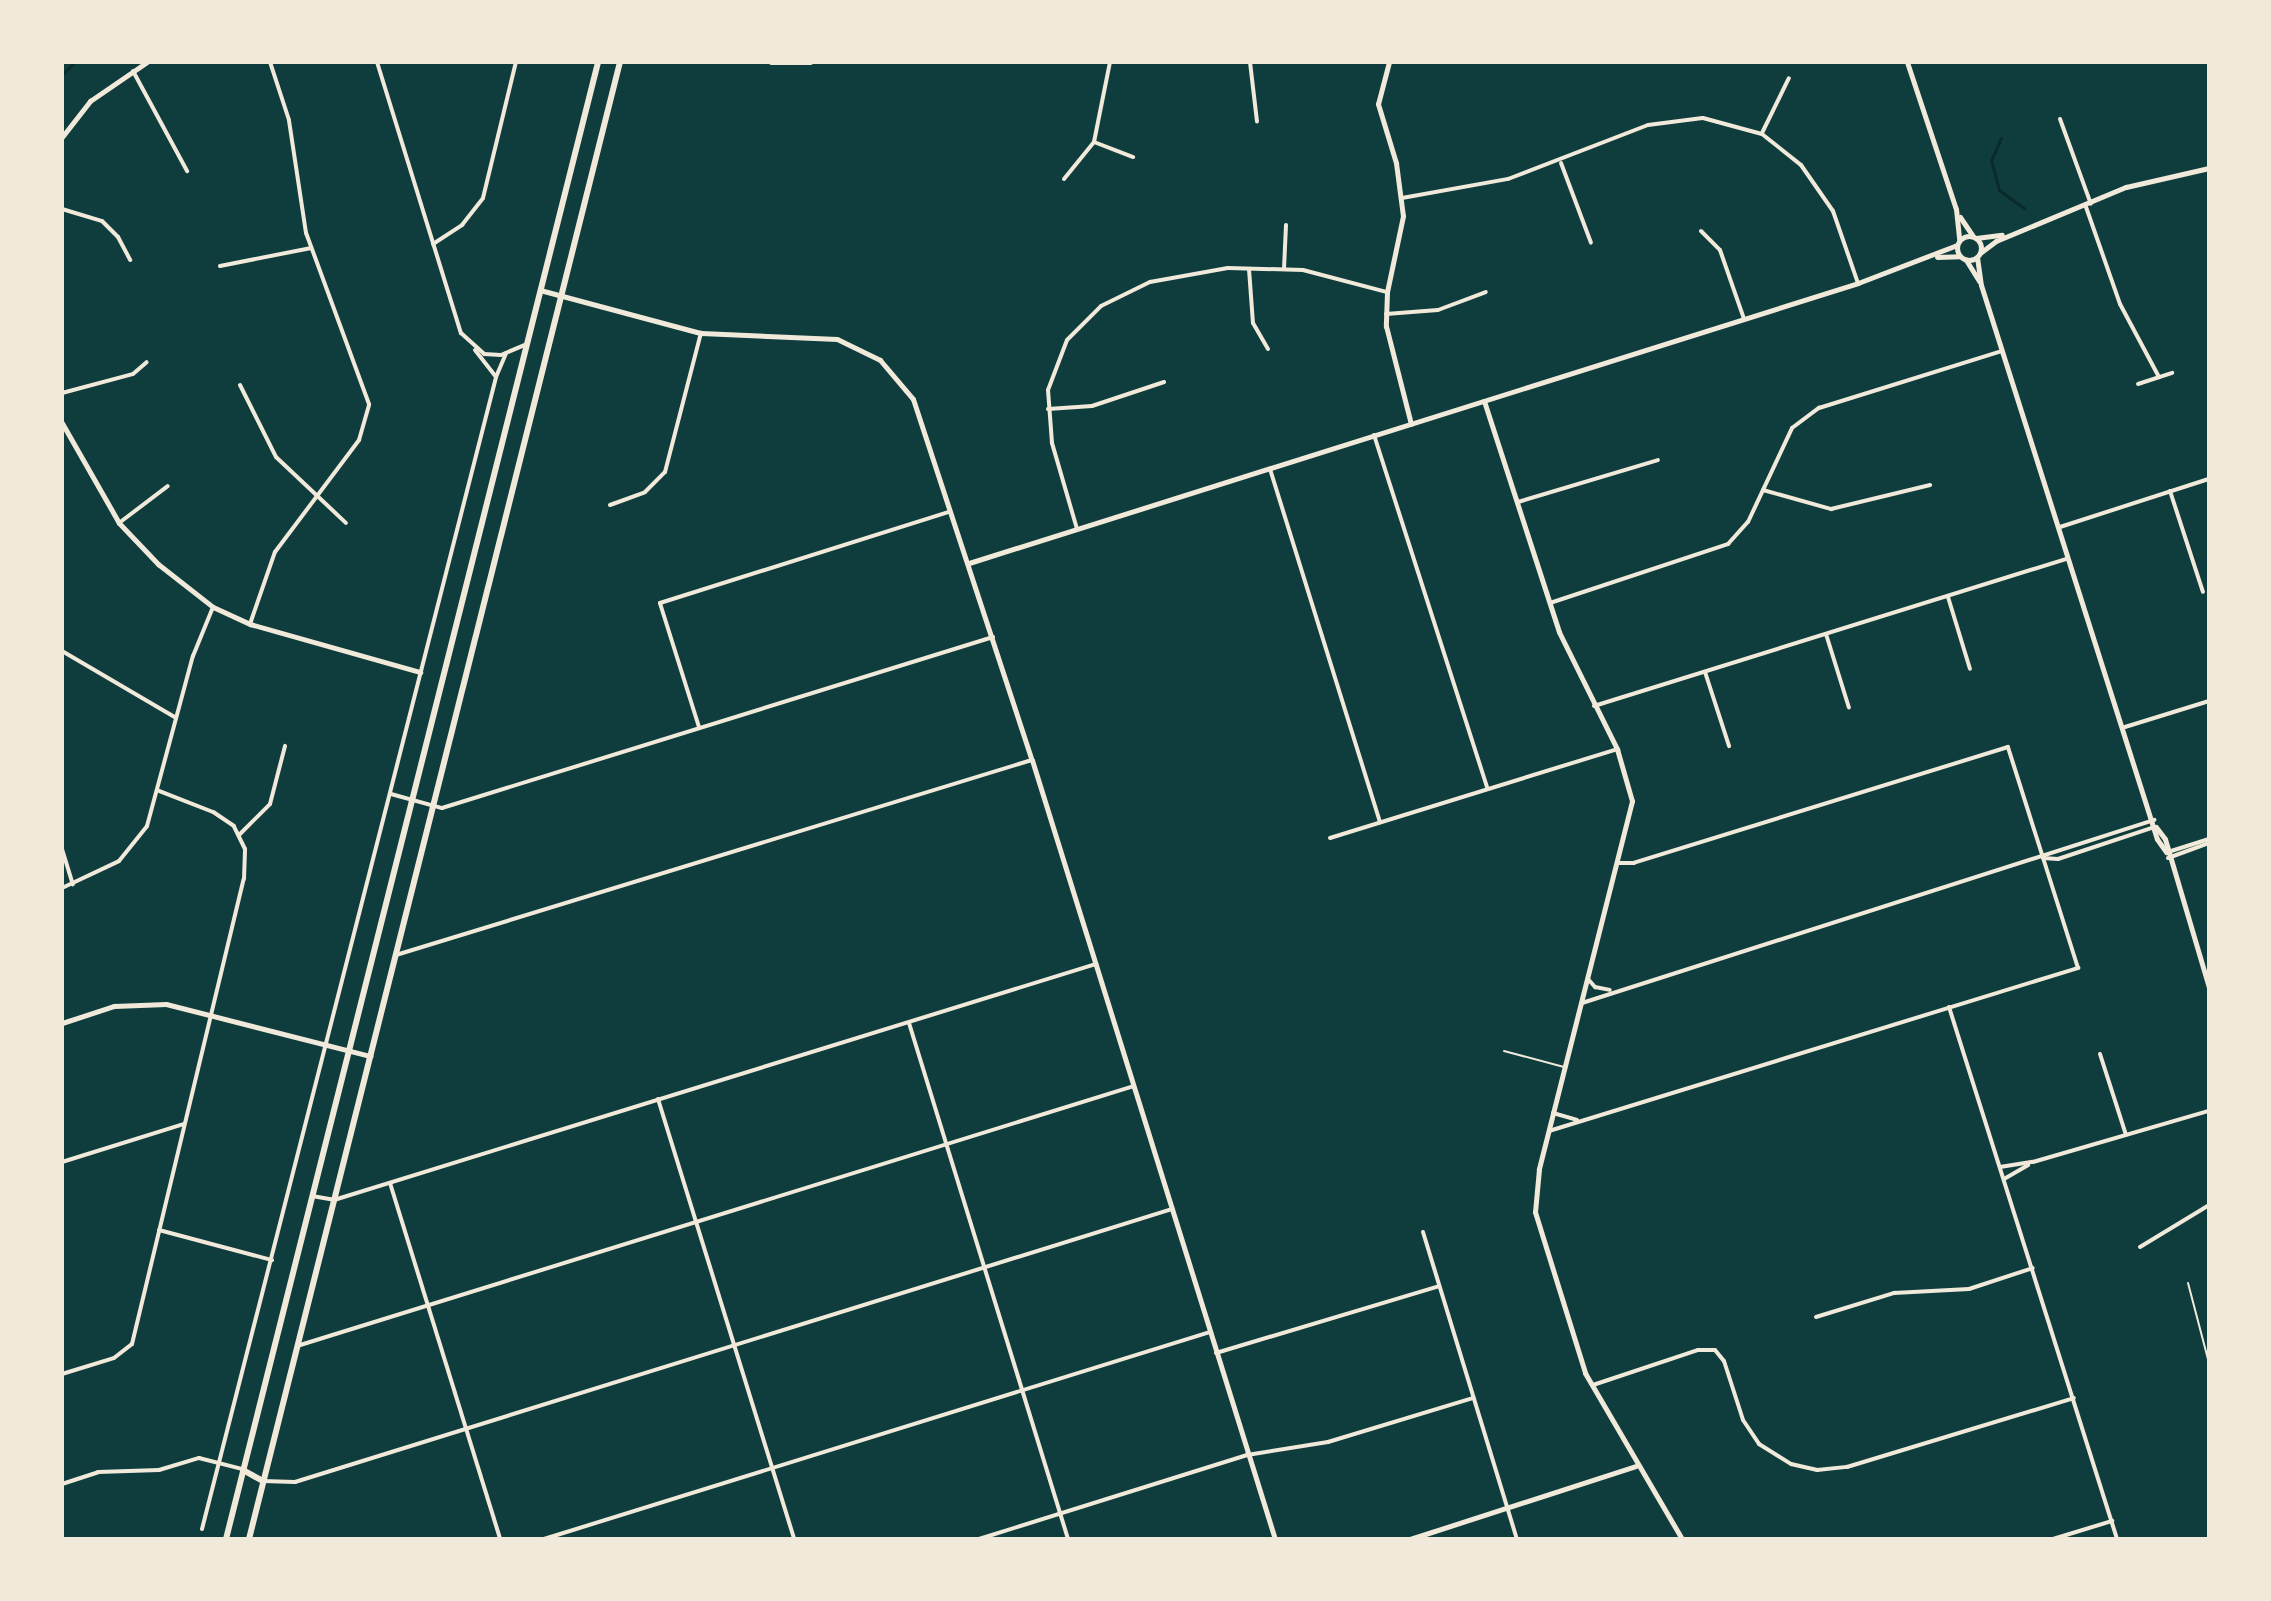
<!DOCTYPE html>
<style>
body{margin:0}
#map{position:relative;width:2271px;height:1601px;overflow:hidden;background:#0f3d3e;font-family:Figtree,sans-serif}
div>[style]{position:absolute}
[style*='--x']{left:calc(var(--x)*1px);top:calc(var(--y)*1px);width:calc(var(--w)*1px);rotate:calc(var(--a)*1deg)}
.stream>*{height:3px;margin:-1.5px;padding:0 1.5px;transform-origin:1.5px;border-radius:1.5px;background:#0a2a2b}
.service>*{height:2px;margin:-1px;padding:0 1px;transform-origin:1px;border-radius:1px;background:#f1e9da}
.minor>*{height:4px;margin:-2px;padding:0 2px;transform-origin:2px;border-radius:2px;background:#f1e9da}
.tertiary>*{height:5px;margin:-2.5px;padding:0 2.5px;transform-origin:2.5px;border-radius:2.5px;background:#f1e9da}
.secondary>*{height:5px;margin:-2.5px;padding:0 2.5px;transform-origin:2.5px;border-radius:2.5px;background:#f1e9da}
.secondary>.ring{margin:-2.5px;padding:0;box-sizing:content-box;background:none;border:5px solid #f1e9da;border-radius:50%}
.trunk>*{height:6px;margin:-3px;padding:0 3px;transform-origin:3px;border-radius:3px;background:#f1e9da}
span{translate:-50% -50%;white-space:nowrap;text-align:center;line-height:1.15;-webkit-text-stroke:6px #f1e9da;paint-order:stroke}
.frame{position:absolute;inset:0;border:64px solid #f1e9da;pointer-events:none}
</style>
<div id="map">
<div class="stream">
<div style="--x:62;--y:75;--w:18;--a:-47"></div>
<div style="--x:2001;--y:138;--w:24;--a:114"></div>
<div style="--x:1991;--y:160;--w:31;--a:75"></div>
<div style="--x:1999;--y:190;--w:31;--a:36"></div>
</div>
<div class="service">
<div style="--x:1504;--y:1051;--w:62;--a:14.9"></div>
<div style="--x:2188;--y:1283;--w:83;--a:75.3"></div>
</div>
<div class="minor">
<div style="--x:377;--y:62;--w:284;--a:72.8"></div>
<div style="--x:461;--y:333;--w:31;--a:42"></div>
<div style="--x:484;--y:354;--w:17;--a:3"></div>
<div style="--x:501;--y:355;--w:26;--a:-23"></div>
<div style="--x:1250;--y:62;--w:60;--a:83.3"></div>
<div style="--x:133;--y:71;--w:114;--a:61.6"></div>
<div style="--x:2060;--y:119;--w:90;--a:70"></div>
<div style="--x:1762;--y:133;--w:61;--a:-63.9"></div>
<div style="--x:1094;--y:142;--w:42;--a:21"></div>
<div style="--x:1561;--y:163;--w:85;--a:69.4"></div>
<div style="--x:1064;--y:179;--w:48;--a:-51"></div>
<div style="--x:1094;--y:142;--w:82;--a:-78.7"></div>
<div style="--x:1402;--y:198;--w:108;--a:-10.2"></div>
<div style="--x:1508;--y:179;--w:150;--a:-21.1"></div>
<div style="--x:1648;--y:125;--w:55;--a:-7.3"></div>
<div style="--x:1703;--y:118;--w:61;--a:15.2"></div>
<div style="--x:1762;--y:134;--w:50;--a:38.5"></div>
<div style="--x:1801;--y:165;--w:56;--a:55.2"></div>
<div style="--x:1833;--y:211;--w:76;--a:70.9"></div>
<div style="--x:2086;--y:207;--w:103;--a:70.7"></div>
<div style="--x:2120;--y:304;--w:83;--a:61.9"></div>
<div style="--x:62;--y:209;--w:42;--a:16.7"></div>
<div style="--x:102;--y:221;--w:23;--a:45"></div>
<div style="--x:118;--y:237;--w:26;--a:62"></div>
<div style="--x:1701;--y:231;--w:27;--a:45"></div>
<div style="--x:1720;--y:250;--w:73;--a:70.8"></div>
<div style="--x:433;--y:244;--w:35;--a:-33"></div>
<div style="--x:462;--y:225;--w:34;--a:-52"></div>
<div style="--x:483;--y:198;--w:140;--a:-76.4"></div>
<div style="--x:220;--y:266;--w:93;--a:-11.2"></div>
<div style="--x:1249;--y:269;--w:54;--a:85.8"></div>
<div style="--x:1253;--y:323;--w:30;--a:60"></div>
<div style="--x:1284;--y:269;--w:44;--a:-87.4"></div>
<div style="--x:1386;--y:314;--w:52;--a:-4.4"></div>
<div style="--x:1438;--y:310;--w:51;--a:-20.6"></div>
<div style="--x:475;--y:350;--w:34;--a:52"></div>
<div style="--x:2138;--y:384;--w:36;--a:-18"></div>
<div style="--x:240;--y:385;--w:80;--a:63.4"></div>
<div style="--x:276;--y:457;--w:96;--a:43.3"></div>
<div style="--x:62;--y:393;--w:73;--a:-15"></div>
<div style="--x:133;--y:374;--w:18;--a:-41"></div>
<div style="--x:1048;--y:409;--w:44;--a:-3.9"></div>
<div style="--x:1092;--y:406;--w:76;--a:-18.4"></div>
<div style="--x:1374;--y:435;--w:371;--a:72.2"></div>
<div style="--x:1270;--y:469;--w:370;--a:72.7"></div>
<div style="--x:1763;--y:490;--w:71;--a:15.6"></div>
<div style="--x:1831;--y:509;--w:102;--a:-13.6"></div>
<div style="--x:2170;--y:491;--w:106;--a:71.9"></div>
<div style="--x:1518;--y:502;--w:146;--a:-16.7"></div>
<div style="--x:610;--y:505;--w:37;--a:-20"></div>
<div style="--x:645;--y:492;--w:28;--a:-45"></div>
<div style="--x:665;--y:472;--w:144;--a:-75.5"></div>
<div style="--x:119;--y:523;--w:61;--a:-37.1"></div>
<div style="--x:2060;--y:527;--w:157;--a:-17.9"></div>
<div style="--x:1077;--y:529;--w:90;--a:-106.2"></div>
<div style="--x:1052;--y:443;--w:53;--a:-94.3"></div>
<div style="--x:1048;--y:390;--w:53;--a:-69.2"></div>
<div style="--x:1067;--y:340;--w:48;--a:-45"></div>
<div style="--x:1101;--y:306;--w:55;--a:-26.1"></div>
<div style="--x:1150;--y:282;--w:79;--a:-10.2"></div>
<div style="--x:1228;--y:268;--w:75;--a:1.5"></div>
<div style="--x:1303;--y:270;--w:87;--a:14.7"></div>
<div style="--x:1948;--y:597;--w:75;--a:73"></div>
<div style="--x:1550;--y:603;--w:188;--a:-18.3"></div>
<div style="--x:1728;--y:544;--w:30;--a:-48"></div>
<div style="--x:1748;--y:522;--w:104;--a:-64.9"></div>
<div style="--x:1792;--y:428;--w:34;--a:-37"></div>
<div style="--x:1819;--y:408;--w:192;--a:-17.3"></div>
<div style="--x:250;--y:624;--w:76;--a:-70.9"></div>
<div style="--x:275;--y:552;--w:140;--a:-53.1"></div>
<div style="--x:359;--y:440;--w:37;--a:-74"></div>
<div style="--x:369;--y:404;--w:182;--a:-110.2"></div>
<div style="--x:306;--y:233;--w:114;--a:-98.6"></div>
<div style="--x:289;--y:120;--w:61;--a:-108.1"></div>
<div style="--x:1826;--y:634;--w:77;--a:72.7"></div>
<div style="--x:62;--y:651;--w:132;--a:30.4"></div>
<div style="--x:1705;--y:672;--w:78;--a:72"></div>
<div style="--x:1594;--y:706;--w:495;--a:-17.3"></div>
<div style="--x:699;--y:727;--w:130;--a:-107.5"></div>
<div style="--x:660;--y:603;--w:303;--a:-17.5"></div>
<div style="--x:2125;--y:727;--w:88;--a:-17.2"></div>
<div style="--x:391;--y:794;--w:53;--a:15.4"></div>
<div style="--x:442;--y:808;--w:577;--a:-17.24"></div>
<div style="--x:240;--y:834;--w:42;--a:-45"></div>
<div style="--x:270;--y:804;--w:60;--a:-75.5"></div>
<div style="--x:1330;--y:838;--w:300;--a:-17.2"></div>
<div style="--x:62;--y:849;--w:37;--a:73"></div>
<div style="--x:2168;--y:852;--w:43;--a:-17.6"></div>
<div style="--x:2043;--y:858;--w:15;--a:4"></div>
<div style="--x:2058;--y:859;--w:102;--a:-18.3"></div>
<div style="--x:2168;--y:858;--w:44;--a:-20.1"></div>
<div style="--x:62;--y:888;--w:63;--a:-25.3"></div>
<div style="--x:119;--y:861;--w:45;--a:-51.3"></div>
<div style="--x:147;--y:826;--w:176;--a:-74.9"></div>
<div style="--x:193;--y:656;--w:53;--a:-67.8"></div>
<div style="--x:396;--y:955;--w:665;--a:-17.05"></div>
<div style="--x:1588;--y:979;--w:11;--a:49"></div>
<div style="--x:1595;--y:987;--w:15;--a:11"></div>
<div style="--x:1582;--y:1003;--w:601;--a:-17.74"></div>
<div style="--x:1949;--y:1007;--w:558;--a:72.47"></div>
<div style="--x:909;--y:1023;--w:540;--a:72.87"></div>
<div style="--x:2100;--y:1054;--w:85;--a:72.2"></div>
<div style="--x:658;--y:1099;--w:461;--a:72.8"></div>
<div style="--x:1553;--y:1113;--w:25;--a:16"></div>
<div style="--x:1549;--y:1131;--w:554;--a:-17.13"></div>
<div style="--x:2078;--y:968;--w:232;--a:-107.6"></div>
<div style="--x:2008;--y:747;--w:392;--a:162.8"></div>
<div style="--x:1634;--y:863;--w:15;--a:180"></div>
<div style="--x:62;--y:1162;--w:128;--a:-17.3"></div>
<div style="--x:2000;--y:1167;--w:33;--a:-9"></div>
<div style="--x:2033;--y:1162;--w:183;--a:-16.2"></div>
<div style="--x:2004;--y:1179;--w:28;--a:-30"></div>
<div style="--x:390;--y:1183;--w:373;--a:72.8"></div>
<div style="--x:312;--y:1196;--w:22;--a:10"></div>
<div style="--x:334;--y:1200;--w:798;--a:-17.21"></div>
<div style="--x:159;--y:1230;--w:117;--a:14.9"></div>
<div style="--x:1423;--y:1232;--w:321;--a:73"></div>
<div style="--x:2140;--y:1247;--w:81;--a:-31.3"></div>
<div style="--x:1816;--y:1317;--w:82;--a:-17.1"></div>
<div style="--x:1894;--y:1293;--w:75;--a:-3.1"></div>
<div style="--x:1969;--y:1289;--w:67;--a:-18.2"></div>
<div style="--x:297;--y:1346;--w:876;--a:-17.26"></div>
<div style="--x:1216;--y:1353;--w:233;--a:-16.7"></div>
<div style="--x:62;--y:1374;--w:54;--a:-17.1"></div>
<div style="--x:114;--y:1358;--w:23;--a:-38"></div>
<div style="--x:132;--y:1344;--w:478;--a:-76.5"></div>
<div style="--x:244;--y:879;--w:30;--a:-88"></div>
<div style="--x:245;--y:849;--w:25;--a:-116"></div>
<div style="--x:234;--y:826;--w:25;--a:-146"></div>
<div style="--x:213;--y:812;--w:58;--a:-158.7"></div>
<div style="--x:1593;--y:1385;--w:111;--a:-18.4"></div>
<div style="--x:1698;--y:1350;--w:17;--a:0"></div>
<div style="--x:1715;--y:1350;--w:14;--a:51"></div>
<div style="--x:1724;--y:1361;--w:62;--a:72.1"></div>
<div style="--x:1743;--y:1420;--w:29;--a:56"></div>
<div style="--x:1759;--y:1444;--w:38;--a:32"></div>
<div style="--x:1791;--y:1464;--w:27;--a:13"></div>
<div style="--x:1817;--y:1470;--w:30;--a:-6"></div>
<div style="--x:1847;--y:1467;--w:237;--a:-16.9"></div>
<div style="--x:263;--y:1481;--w:32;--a:2"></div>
<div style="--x:295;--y:1482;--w:919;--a:-17.29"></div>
<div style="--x:62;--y:1484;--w:38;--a:-18"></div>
<div style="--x:98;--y:1472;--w:61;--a:-1.9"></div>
<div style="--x:159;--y:1470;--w:42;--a:-16.7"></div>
<div style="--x:199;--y:1458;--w:44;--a:14.3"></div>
<div style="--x:202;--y:1529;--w:1189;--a:-75.68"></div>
<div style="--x:496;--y:377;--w:26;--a:-67"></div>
<div style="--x:544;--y:1539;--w:697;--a:-17.27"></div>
<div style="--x:979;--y:1539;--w:281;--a:-17.4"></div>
<div style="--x:1247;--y:1455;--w:82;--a:-9.1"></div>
<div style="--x:1328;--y:1442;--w:152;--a:-16.9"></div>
<div style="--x:2053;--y:1539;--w:62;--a:-17"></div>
</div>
<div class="tertiary">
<div style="--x:771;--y:62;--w:39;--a:0"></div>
<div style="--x:1389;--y:62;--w:43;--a:104.7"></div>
<div style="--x:1378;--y:104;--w:62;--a:73"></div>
<div style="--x:1396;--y:163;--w:53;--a:82.5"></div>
<div style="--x:1403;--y:216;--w:78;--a:101.9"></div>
<div style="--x:1387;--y:292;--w:34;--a:92"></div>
<div style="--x:1386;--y:326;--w:101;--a:75.7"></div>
<div style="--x:62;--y:137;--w:46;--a:-52.1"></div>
<div style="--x:90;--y:101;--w:69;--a:-34.4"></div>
<div style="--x:1976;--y:238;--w:26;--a:-7"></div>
<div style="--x:1980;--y:253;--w:20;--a:-37"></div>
<div style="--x:1996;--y:241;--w:141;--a:-22.6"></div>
<div style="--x:2126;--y:187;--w:85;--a:-12.9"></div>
<div style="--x:1937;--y:257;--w:23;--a:-2"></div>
<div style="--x:540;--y:290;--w:167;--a:15"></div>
<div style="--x:701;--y:333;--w:136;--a:2.5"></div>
<div style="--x:837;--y:339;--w:48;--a:26"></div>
<div style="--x:880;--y:360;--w:51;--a:49.8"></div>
<div style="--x:913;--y:399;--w:380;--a:71.8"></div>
<div style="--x:1032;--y:760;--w:816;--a:72.68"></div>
<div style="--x:1484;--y:401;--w:243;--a:72"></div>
<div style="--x:1559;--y:632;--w:131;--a:63.6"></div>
<div style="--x:1617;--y:749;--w:54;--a:73.9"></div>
<div style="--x:1632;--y:801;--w:380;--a:104.2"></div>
<div style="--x:1539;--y:1169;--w:43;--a:95.3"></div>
<div style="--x:1535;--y:1212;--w:169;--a:72.7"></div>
<div style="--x:1585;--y:1373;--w:192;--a:59.7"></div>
<div style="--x:62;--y:423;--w:115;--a:60.3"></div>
<div style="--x:119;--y:523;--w:57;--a:46.4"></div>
<div style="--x:158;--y:564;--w:70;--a:38"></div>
<div style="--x:213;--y:607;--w:41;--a:24.7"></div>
<div style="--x:250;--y:624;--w:177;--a:15.8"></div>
<div style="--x:969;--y:563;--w:932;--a:-17.48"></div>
<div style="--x:1858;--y:283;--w:106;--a:-21"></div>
<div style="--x:62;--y:1023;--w:55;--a:-18.1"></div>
<div style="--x:114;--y:1006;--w:52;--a:-2.2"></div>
<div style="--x:166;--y:1004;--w:211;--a:14.3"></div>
<div style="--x:1410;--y:1539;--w:237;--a:-17.9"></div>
</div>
<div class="secondary">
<div style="--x:1907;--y:62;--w:155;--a:71.6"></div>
<div style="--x:1956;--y:209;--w:31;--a:84"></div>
<div style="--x:1960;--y:217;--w:22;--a:56"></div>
<div class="ring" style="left:1957px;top:236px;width:19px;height:19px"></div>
<div style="--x:1977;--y:257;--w:28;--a:82"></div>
<div style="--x:1981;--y:285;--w:581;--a:72.38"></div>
<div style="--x:2157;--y:839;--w:16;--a:55"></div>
<div style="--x:1966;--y:260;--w:25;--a:58"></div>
<div style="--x:2156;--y:827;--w:15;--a:53"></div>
<div style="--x:2165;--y:839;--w:155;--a:73.5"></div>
</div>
<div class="trunk">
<div style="--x:243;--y:1470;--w:23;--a:29"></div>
<div style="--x:226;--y:1539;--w:1523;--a:-75.86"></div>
<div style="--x:249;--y:1539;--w:1523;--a:-75.9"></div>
</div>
<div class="frame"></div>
</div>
